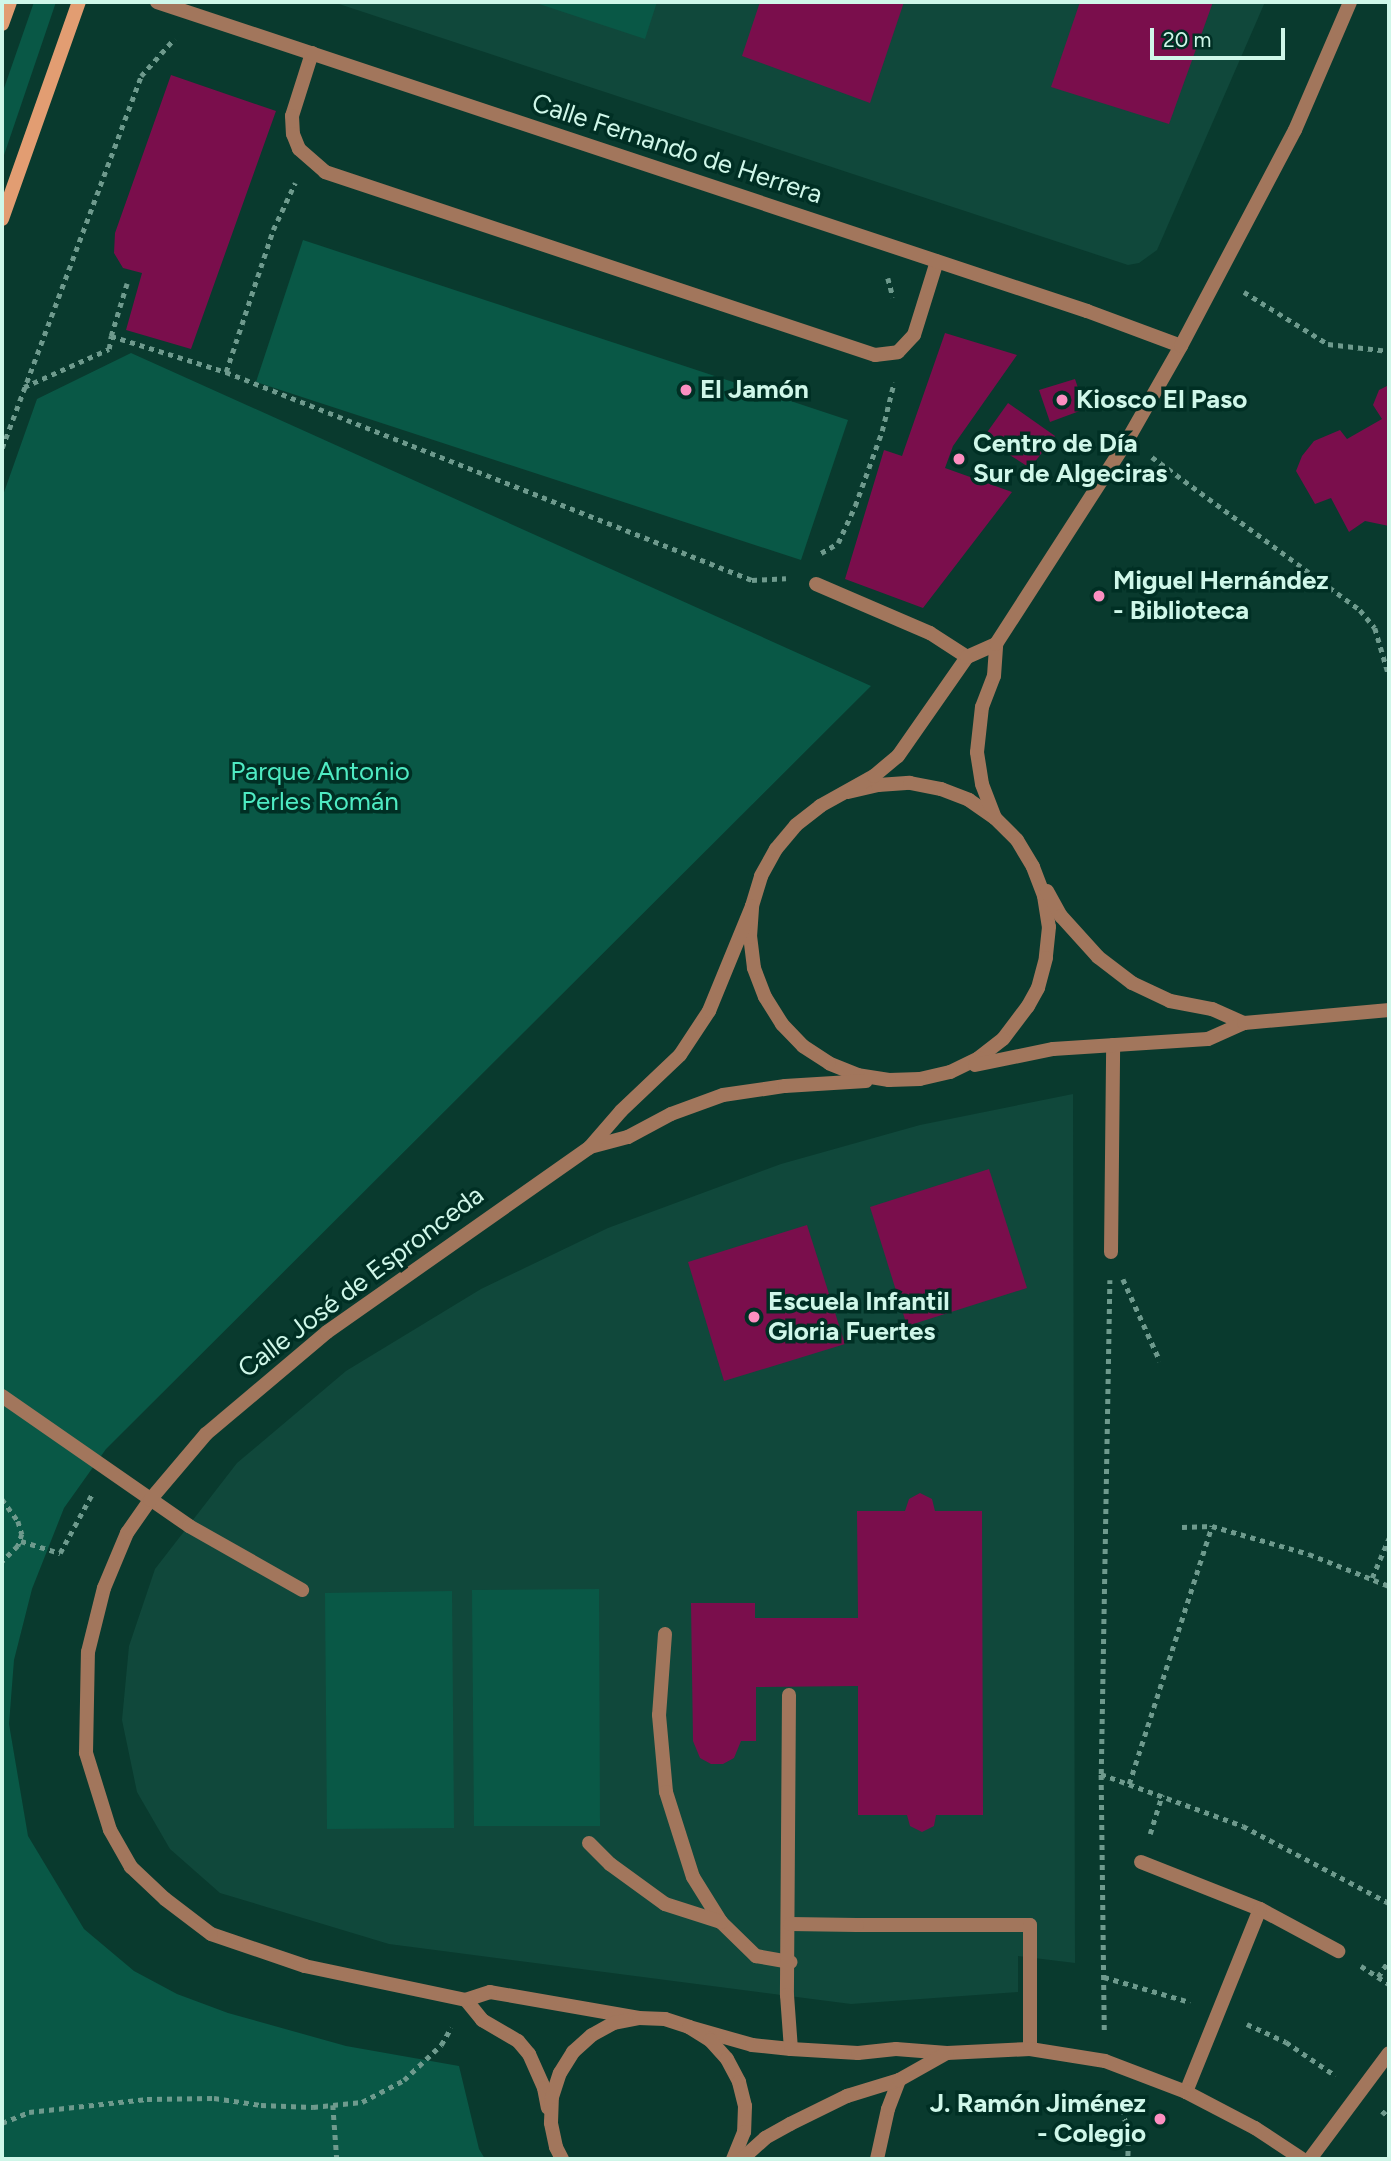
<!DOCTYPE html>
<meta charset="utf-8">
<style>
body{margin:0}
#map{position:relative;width:1391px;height:2161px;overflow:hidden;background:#093a2e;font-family:Figtree,sans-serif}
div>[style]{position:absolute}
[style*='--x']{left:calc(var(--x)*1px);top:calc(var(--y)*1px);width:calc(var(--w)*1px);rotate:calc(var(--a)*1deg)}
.built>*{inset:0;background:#10483b}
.green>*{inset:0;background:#095846}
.building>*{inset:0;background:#7a0e4c}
.path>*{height:4.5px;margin-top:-2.25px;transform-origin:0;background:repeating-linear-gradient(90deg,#6e9a8d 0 5px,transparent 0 10px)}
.service>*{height:14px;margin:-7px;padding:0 7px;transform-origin:7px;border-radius:7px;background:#a2765c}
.pedestrian>*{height:14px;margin:-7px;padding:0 7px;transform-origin:7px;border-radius:7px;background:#a2765c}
.minor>*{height:14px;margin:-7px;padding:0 7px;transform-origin:7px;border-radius:7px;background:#a2765c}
.secondary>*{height:14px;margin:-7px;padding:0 7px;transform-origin:7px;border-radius:7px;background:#e29d72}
.dots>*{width:19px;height:19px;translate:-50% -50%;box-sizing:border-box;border:4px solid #002f24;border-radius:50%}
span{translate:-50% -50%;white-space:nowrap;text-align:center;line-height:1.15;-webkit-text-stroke:7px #002f24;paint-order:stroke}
.street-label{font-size:26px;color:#cff7e9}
.poi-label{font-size:26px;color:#cff7e9;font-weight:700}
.left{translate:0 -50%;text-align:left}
.right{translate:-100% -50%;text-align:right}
.park-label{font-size:26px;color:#4eebc3}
.frame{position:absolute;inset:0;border:4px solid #cff7e9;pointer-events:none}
.scale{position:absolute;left:1150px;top:28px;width:135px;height:32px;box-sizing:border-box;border:4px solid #cff7e9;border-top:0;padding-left:9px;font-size:21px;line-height:24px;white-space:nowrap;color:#cff7e9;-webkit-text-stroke:5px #002f24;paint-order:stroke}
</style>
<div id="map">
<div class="built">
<div style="clip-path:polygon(333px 2px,1265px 2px,1157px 250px,1139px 263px,1128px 265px)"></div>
<div style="clip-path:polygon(1073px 1094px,1075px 1963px,1018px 1956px,1018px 1992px,851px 2004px,389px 1944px,220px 1893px,170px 1849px,137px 1792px,122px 1720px,129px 1646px,155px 1569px,237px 1463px,346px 1371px,481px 1289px,608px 1228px,781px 1164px,920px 1125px)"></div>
</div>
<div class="green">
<div style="clip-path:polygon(34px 2px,56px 2px,2px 161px,2px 94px)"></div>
<div style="clip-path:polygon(533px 2px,657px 2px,645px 39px)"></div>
<div style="clip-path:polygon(303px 240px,848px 420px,801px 560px,256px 382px)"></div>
<div style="clip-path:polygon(131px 353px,871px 686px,106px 1449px,64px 1508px,32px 1589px,14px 1660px,9px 1724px,28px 1836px,84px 1929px,134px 1971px,177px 1994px,228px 2013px,346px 2046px,459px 2066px,479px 2149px,485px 2159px,2px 2159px,2px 498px,37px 399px)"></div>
<div style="clip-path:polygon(599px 1589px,600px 1826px,474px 1826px,472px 1590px)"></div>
<div style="clip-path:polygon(452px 1591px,454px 1828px,327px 1829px,325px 1593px)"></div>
</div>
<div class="building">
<div style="clip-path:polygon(760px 2px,904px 2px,870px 103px,742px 56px)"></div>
<div style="clip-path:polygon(1080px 2px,1213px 2px,1169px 124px,1051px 87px)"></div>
<div style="clip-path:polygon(171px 75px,276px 111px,191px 349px,126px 330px,142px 273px,123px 268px,114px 253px,115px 233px)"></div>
<div style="clip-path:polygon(945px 333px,1017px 355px,953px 446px,945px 468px,1012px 492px,923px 608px,845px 579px,884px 450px,902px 456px)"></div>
<div style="clip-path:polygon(1075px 379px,1085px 409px,1050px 422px,1039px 390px)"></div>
<div style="clip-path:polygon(1389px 385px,1389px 526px,1365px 521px,1349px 532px,1331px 498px,1315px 504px,1296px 471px,1302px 456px,1314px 441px,1340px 430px,1347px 439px,1382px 419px,1373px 405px,1379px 390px)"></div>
<div style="clip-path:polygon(1008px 403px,1055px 436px,1030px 468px,983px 438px)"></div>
<div style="clip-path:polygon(989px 1169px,1027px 1288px,907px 1326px,870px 1207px)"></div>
<div style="clip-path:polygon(807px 1225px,845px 1344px,724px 1381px,688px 1262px)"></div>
<div style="clip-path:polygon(920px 1493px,932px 1499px,935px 1511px,982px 1511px,983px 1815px,936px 1815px,934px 1826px,922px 1832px,910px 1826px,907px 1815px,858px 1815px,858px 1686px,756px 1687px,756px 1741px,741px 1741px,734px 1758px,723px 1764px,711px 1764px,700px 1758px,693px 1741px,691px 1603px,755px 1603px,755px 1618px,858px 1618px,857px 1511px,905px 1511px,909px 1499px)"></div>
</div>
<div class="path">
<div style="--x:888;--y:278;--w:20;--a:75"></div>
<div style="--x:1244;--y:292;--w:99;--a:31.8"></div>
<div style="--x:1328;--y:344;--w:61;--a:6.5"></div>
<div style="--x:111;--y:336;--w:55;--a:-73.2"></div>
<div style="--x:226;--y:372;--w:150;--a:-71.7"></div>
<div style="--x:273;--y:230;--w:52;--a:-64.9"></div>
<div style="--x:24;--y:387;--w:93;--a:-24.1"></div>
<div style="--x:109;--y:349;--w:13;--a:-81"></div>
<div style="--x:111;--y:336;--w:121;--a:17.4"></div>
<div style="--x:226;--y:372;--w:566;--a:21.58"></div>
<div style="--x:752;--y:580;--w:34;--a:-3"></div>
<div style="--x:2;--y:448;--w:397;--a:-69.5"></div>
<div style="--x:141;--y:76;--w:50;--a:-48.3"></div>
<div style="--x:1152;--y:457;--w:258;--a:36.3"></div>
<div style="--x:1360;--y:610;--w:23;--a:50"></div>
<div style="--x:1375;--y:628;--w:50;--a:73.7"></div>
<div style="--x:821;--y:553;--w:20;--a:-30"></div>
<div style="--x:838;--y:543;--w:41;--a:-65.3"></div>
<div style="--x:855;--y:506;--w:80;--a:-70.2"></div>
<div style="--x:882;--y:431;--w:50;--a:-76.2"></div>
<div style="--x:1123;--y:1279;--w:90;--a:65.7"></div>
<div style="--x:2;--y:1499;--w:27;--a:54"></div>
<div style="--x:18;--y:1521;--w:14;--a:73"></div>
<div style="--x:22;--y:1534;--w:13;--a:108"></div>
<div style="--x:18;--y:1546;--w:23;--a:135"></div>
<div style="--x:1182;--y:1527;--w:30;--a:-2"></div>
<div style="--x:1212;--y:1526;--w:101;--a:16.1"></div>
<div style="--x:1309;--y:1554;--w:86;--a:21.8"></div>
<div style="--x:21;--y:1541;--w:41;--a:17.1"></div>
<div style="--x:60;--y:1553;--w:67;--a:-61.5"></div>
<div style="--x:1372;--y:1578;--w:43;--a:-67"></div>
<div style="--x:1101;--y:1774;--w:151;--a:20.1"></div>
<div style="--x:1243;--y:1826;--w:165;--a:27.8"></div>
<div style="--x:1129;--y:1784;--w:271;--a:-72.2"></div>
<div style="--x:1150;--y:1834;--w:41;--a:-72.9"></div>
<div style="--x:1361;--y:1966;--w:33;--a:33"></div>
<div style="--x:1104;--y:1977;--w:90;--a:16.2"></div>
<div style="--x:1378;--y:1977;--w:20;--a:-57"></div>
<div style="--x:1247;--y:2024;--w:43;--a:24.8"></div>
<div style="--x:1286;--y:2042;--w:60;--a:34.2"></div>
<div style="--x:1104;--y:2030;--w:256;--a:-90.7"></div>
<div style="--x:1101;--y:1774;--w:494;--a:-89"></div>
<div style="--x:1118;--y:2100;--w:33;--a:70"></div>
<div style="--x:1129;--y:2131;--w:28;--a:92"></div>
<div style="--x:333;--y:2105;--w:54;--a:85.8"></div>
<div style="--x:1382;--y:2111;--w:9;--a:41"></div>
<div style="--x:2;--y:2123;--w:29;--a:-22"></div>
<div style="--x:29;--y:2112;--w:119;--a:-6.3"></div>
<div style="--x:147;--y:2099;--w:67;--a:-0.9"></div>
<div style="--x:214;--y:2098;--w:48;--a:8.5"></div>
<div style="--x:261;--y:2105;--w:52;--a:2.2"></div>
<div style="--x:313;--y:2107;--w:49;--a:-5.8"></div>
<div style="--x:362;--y:2102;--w:47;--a:-27.6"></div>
<div style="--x:404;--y:2080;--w:51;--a:-43.4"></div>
<div style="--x:441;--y:2045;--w:20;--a:-60"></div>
</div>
<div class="service">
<div style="--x:312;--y:53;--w:66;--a:107.6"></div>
<div style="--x:292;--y:116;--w:18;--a:87"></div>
<div style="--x:293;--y:134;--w:16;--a:68"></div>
<div style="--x:299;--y:149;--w:35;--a:41"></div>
<div style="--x:325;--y:172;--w:580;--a:18.4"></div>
<div style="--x:875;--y:355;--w:23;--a:-7"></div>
<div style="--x:898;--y:352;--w:23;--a:-47"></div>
<div style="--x:914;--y:335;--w:77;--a:-72.7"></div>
<div style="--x:816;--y:584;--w:124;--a:23.3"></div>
<div style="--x:930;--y:633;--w:44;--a:33"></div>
<div style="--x:1111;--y:1252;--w:207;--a:-89.4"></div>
<div style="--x:1141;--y:1862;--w:128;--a:21.6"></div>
<div style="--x:1260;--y:1909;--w:89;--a:28.3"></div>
<div style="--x:857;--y:1925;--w:173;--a:0"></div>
<div style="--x:1030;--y:1925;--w:124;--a:90"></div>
<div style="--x:1186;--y:2092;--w:197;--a:-68"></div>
<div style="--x:1310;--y:2159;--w:132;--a:-53.3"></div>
</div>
<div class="pedestrian">
<div style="--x:2;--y:1396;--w:228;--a:34.8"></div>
<div style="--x:189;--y:1526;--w:130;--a:29.5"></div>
<div style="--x:665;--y:1634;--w:81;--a:94.2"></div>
<div style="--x:659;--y:1715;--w:77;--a:84.8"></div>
<div style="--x:666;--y:1792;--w:89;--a:72.4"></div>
<div style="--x:693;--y:1877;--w:53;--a:58.1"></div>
<div style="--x:721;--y:1922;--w:49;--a:44.2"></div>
<div style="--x:756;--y:1956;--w:35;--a:10"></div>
<div style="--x:789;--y:1695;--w:300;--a:90.4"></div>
<div style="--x:787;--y:1995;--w:54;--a:85.8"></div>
<div style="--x:589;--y:1843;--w:30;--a:45"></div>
<div style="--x:610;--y:1864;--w:68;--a:36"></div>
<div style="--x:665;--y:1904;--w:59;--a:17.8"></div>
<div style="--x:790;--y:1924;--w:67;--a:0.9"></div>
<div style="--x:877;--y:2159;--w:51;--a:-77.6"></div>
<div style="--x:888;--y:2109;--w:31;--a:-69"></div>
</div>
<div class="minor">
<div style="--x:157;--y:2;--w:980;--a:18.38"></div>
<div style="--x:1087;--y:311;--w:100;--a:20.4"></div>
<div style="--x:848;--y:792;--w:31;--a:-13"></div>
<div style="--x:878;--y:785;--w:32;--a:-4"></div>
<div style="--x:910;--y:783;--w:32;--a:11"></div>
<div style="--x:941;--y:789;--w:30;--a:21"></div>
<div style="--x:969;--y:800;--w:32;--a:35"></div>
<div style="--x:995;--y:818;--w:31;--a:45"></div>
<div style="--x:1017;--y:840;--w:31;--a:59"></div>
<div style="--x:1033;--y:867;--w:31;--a:69"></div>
<div style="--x:1044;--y:896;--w:31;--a:81"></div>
<div style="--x:1049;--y:927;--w:31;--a:96"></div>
<div style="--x:1046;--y:958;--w:31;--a:105"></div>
<div style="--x:1038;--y:988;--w:21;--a:119"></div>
<div style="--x:1028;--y:1006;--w:41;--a:127.1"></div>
<div style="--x:1003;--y:1039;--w:31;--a:142"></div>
<div style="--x:979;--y:1058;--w:32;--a:154"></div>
<div style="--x:950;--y:1072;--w:31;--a:167"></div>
<div style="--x:920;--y:1079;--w:31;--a:178"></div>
<div style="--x:889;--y:1080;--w:31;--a:-171"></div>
<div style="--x:858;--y:1075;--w:31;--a:-158"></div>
<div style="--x:829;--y:1063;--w:31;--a:-147"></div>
<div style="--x:803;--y:1046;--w:30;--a:-134"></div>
<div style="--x:782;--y:1024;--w:32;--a:-122"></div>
<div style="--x:765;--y:997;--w:31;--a:-111"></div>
<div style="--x:754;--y:968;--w:31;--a:-97"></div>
<div style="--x:750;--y:937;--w:31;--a:-86"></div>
<div style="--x:752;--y:906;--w:31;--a:-73"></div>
<div style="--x:761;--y:876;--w:31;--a:-61"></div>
<div style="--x:776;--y:849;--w:31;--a:-50"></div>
<div style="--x:796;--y:825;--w:31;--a:-38"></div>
<div style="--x:820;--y:806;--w:62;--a:-29.1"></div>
<div style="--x:874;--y:776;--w:31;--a:-40"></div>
<div style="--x:898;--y:756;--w:121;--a:-55.1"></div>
<div style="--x:967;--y:657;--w:32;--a:-24"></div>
<div style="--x:995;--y:818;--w:36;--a:-111"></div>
<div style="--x:982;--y:784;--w:32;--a:-99"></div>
<div style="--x:977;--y:752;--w:45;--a:-83.7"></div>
<div style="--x:982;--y:707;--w:33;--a:-69"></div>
<div style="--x:994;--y:676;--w:32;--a:-86"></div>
<div style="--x:996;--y:644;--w:244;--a:-57.2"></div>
<div style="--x:1128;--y:439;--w:107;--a:-60.3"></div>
<div style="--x:1181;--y:346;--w:244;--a:-62.2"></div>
<div style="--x:1295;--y:130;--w:139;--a:-66.7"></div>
<div style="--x:1047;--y:891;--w:29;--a:61"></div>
<div style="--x:1061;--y:916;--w:55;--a:47.9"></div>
<div style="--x:1098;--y:957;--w:43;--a:37.4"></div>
<div style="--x:1132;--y:983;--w:42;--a:25.3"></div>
<div style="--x:1170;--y:1001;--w:43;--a:10.8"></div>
<div style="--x:1212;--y:1009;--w:35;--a:24"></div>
<div style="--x:975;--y:1065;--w:80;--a:-11.6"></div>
<div style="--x:1053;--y:1049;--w:155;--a:-3.7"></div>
<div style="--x:1208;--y:1039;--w:39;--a:-24"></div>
<div style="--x:1244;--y:1023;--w:146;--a:-5.1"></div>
<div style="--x:590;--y:1147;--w:39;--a:-15"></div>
<div style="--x:628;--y:1137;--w:49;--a:-28.1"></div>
<div style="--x:671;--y:1114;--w:55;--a:-20.1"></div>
<div style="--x:723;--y:1095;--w:63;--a:-8.3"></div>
<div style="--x:785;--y:1086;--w:81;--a:-3.5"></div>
<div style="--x:466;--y:2000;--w:26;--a:51"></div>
<div style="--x:482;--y:2020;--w:42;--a:30.3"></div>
<div style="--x:518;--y:2041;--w:17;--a:50"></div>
<div style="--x:529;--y:2054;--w:37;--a:66"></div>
<div style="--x:544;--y:2088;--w:20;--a:79"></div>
<div style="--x:639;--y:2018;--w:151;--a:-170.1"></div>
<div style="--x:490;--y:1992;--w:25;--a:162"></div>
<div style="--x:466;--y:2000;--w:165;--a:-168.1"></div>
<div style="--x:305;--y:1966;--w:99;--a:-161.2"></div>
<div style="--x:211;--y:1934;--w:58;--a:-142.7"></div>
<div style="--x:165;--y:1899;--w:47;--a:-136.7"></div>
<div style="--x:131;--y:1867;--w:43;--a:-119.6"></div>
<div style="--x:110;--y:1830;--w:81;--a:-107.3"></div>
<div style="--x:86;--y:1753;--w:101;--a:-88.9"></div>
<div style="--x:88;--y:1652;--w:66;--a:-76"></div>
<div style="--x:104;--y:1588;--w:60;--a:-67.3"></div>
<div style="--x:127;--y:1533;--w:40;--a:-55.1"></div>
<div style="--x:150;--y:1500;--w:87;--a:-49.7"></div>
<div style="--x:206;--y:1434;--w:158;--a:-40.1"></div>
<div style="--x:327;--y:1332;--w:320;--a:-35.1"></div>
<div style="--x:589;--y:1148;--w:49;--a:-49.1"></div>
<div style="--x:621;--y:1111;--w:81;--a:-43.5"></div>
<div style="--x:680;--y:1055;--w:53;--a:-56.6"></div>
<div style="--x:709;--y:1011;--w:113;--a:-67.7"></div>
<div style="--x:689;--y:2027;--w:66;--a:15.9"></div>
<div style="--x:752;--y:2045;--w:39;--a:6"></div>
<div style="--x:791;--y:2049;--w:67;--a:3.4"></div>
<div style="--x:858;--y:2053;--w:38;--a:-6"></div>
<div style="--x:896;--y:2049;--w:51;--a:4.5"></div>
<div style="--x:947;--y:2053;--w:83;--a:-2.8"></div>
<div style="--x:1030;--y:2049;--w:76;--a:9.1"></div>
<div style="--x:1105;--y:2061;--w:87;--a:20.9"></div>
<div style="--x:1186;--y:2092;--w:78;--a:27.6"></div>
<div style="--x:1255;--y:2128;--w:56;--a:33.4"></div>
<div style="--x:562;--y:2159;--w:13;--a:-117"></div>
<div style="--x:556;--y:2147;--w:25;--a:-102"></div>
<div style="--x:551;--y:2123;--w:26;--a:-88"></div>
<div style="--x:552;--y:2097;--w:25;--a:-72"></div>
<div style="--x:560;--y:2073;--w:25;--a:-58"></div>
<div style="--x:573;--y:2052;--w:25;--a:-42"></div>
<div style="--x:592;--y:2035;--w:25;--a:-29"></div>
<div style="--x:614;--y:2023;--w:25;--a:-11"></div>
<div style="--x:639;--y:2018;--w:26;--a:2"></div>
<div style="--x:665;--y:2019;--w:25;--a:18"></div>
<div style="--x:689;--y:2027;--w:25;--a:32"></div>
<div style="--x:710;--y:2040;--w:25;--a:48"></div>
<div style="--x:727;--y:2059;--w:26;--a:62"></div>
<div style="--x:739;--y:2082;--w:25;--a:76"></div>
<div style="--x:745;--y:2106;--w:26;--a:92"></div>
<div style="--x:744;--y:2132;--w:29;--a:112"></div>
<div style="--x:742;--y:2159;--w:31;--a:-42"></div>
<div style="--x:765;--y:2138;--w:29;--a:-29"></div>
<div style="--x:790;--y:2124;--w:64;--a:-26.2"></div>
<div style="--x:847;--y:2096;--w:54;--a:-17.1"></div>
<div style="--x:899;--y:2080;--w:55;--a:-29.4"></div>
</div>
<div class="secondary">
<div style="--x:2;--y:24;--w:23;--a:-70"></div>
<div style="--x:2;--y:219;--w:230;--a:-70.5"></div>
</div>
<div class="dots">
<div style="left:686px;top:390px;background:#fc8fc1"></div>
<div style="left:1062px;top:400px;background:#fc8fc1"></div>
<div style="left:959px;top:459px;background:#fc8fc1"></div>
<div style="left:1099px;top:596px;background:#fc8fc1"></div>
<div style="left:754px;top:1317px;background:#fc8fc1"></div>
<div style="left:1160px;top:2119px;background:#fc8fc1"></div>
</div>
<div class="street-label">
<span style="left:677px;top:149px;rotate:18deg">Calle Fernando de Herrera</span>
<span style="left:361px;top:1282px;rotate:-37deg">Calle José de Espronceda</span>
</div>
<div class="poi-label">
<span class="left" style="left:700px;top:390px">El Jamón</span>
<span class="left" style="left:1076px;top:400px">Kiosco El Paso</span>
<span class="left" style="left:973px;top:459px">Centro de Día<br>Sur de Algeciras</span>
<span class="left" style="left:1113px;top:596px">Miguel Hernández<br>- Biblioteca</span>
<span class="left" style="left:768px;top:1317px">Escuela Infantil<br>Gloria Fuertes</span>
<span class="right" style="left:1146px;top:2119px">J. Ramón Jiménez<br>- Colegio</span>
</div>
<div class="park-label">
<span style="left:320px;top:787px">Parque Antonio<br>Perles Román</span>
</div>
<div class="frame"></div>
<div class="scale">20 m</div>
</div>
